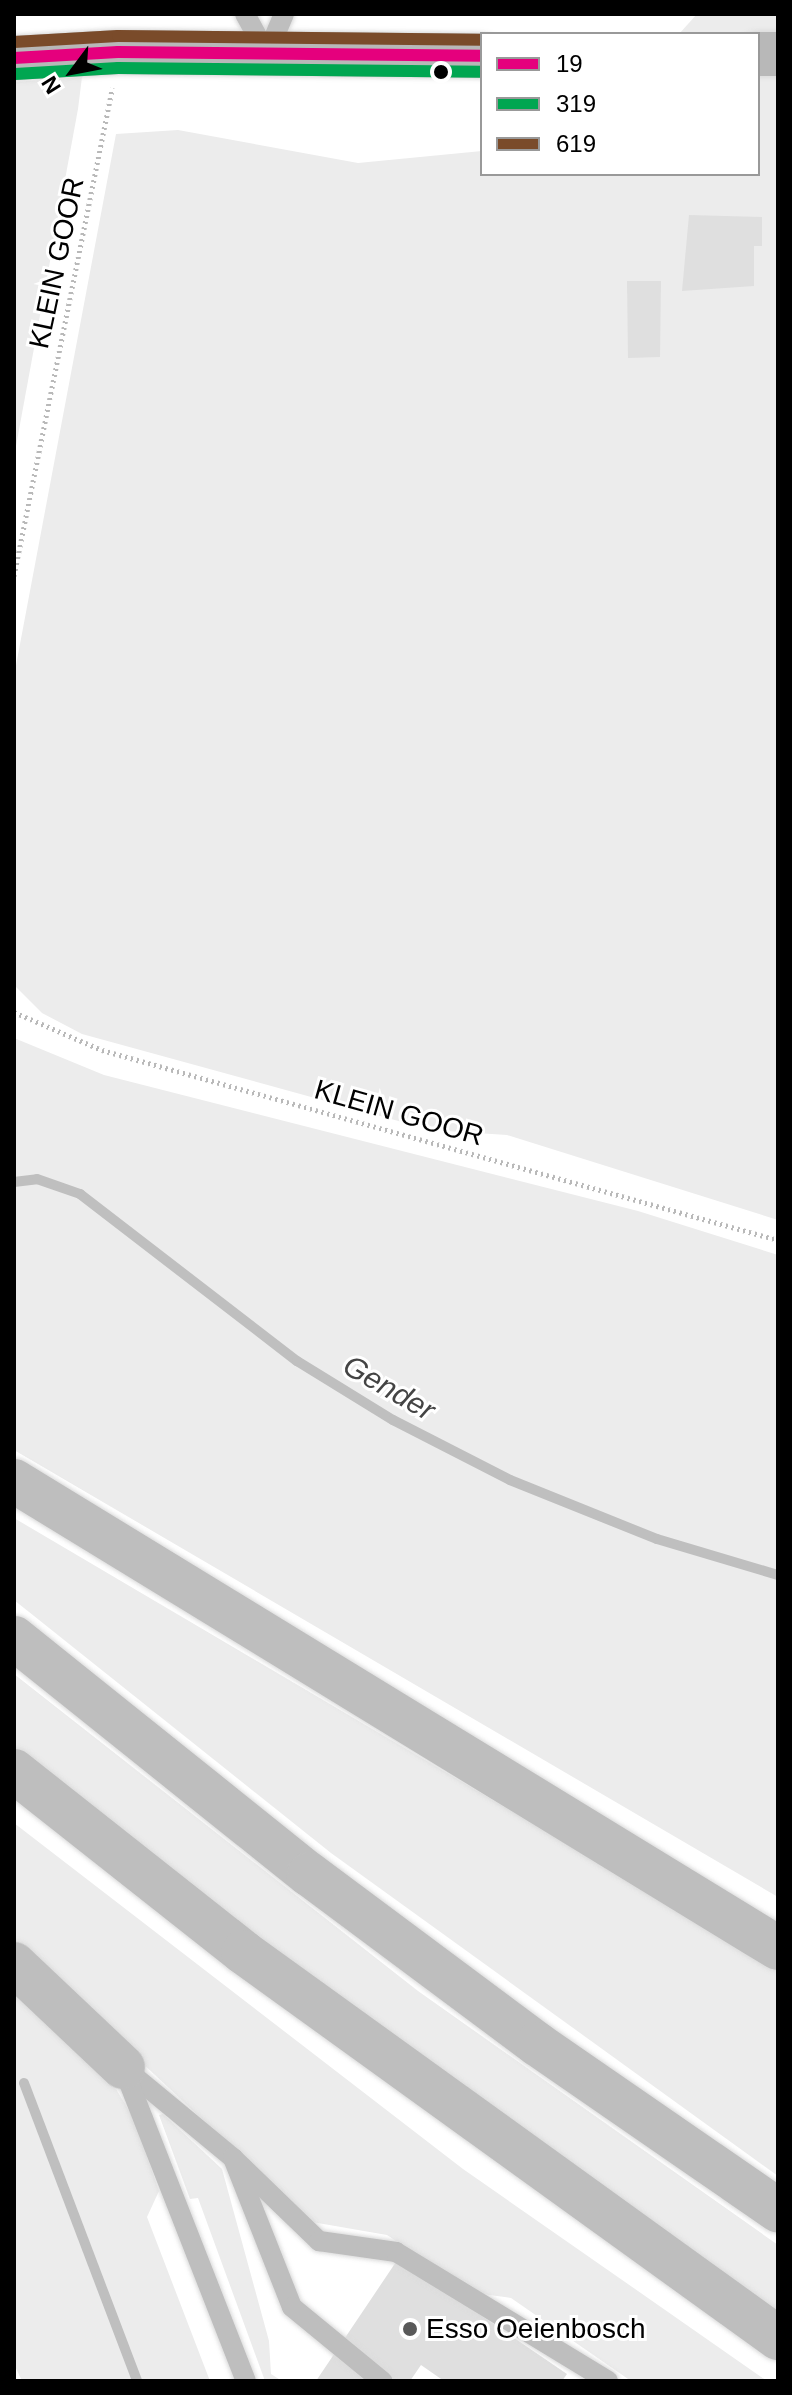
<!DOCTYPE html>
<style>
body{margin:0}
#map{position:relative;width:792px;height:2395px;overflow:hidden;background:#fff;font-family:Helvetica,sans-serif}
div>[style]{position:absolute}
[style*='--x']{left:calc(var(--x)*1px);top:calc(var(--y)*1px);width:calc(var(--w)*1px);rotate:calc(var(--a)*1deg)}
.green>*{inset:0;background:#ececec}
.stream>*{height:10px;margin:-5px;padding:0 5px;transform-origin:5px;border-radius:5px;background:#bfbfbf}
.building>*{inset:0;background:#dfdfdf}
.path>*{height:5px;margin-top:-2.5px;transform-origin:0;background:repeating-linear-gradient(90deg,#b9b9b9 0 2px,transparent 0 6px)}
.roads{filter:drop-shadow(0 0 2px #dbdbdb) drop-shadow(0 0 2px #dbdbdb)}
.service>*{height:20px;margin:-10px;padding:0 10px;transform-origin:10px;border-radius:10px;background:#bebebe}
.secondary>*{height:44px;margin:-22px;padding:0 22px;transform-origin:22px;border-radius:22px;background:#b8b8b8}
.motorway>*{height:44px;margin:-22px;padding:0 22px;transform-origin:22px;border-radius:22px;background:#bebebe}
.bus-1>*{height:12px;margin:-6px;padding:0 6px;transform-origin:6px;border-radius:6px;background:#e5007d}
.bus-2>*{height:12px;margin:-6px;padding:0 6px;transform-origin:6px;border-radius:6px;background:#00a651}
.bus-3>*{height:12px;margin:-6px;padding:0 6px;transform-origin:6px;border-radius:6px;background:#7a4b2a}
.dots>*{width:22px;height:22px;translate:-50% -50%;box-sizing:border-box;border:4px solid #fff;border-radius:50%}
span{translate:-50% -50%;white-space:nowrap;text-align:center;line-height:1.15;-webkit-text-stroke:6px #fff;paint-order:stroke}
.street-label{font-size:28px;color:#000}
.poi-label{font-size:28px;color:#000}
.left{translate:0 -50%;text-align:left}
.water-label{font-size:30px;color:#444;font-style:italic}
.frame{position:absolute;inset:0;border:16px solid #000;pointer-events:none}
.legend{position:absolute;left:480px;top:32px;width:280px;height:144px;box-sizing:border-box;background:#fff;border:2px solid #999;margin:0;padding:10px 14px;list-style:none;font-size:24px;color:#000}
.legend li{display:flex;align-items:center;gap:16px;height:40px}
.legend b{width:40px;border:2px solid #999}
.north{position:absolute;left:32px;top:32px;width:80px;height:80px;-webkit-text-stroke:6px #fff;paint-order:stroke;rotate:238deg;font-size:22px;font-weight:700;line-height:32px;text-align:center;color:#000}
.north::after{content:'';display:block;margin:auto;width:28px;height:36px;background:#000;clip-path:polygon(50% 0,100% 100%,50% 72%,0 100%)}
</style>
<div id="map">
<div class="green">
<div style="clip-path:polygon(697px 14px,778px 14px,778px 37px,679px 34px)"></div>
<div style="clip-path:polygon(758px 73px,778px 73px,778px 1220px,507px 1135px,431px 1130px,82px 1034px,42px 1013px,14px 985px,14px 676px,116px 134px,178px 130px,358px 163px,482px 151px,482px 174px,758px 174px)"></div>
<div style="clip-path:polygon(82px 77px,78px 109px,14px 457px,14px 82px)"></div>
<div style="clip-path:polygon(14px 1038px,104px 1075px,638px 1211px,778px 1255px,778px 1897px,14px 1450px)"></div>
<div style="clip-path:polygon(14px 1518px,778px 1968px,778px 2176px,331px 1853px,14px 1600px)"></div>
<div style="clip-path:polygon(14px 1674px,418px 1991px,778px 2245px,778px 2315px,495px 2119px,53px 1780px,14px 1747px)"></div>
<div style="clip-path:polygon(14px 1823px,463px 2169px,767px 2381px,631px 2381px,511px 2298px,475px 2293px,387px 2235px,312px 2222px,14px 1943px)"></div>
<div style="clip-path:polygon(14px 1983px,116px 2089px,134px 2119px,159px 2191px,147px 2217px,210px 2381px,22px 2381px,14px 2364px)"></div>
<div style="clip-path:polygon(163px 2114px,222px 2169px,269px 2341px,271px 2374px,282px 2381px,265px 2381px,198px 2198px,190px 2199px,159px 2115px)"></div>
</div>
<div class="stream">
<div style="--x:14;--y:1182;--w:23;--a:-7"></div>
<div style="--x:37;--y:1179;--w:46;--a:19.2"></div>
<div style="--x:80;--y:1194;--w:274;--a:37.6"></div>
<div style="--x:297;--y:1361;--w:113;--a:31.6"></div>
<div style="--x:393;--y:1420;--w:131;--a:27.1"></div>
<div style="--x:510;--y:1480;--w:158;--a:21.9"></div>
<div style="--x:657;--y:1539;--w:126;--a:16.6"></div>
<div style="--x:24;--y:2083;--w:319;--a:69.2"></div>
</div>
<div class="building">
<div style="clip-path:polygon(689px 215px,762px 217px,762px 246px,754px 246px,754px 286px,682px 291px)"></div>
<div style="clip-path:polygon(627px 281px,661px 281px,660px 357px,628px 358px)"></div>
<div style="clip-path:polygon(398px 2259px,567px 2374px,562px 2381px,444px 2381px,421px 2365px,410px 2381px,316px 2381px)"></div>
</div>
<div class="path">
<div style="--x:14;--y:576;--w:498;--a:-78.6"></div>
<div style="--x:14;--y:1012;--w:96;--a:23.4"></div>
<div style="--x:102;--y:1050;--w:702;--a:15.7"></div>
</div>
<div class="roads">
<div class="service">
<div style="--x:245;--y:14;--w:46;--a:61.2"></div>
<div style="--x:267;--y:54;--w:43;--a:-67"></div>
<div style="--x:123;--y:2067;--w:143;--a:39.6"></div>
<div style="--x:233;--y:2158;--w:160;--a:68.4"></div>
<div style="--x:292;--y:2307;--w:117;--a:39.4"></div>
<div style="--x:124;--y:2070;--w:334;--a:68.6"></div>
<div style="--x:233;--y:2158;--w:120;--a:44"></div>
<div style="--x:319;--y:2241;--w:78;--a:8.1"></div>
<div style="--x:396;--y:2252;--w:248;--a:31.3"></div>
</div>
<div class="secondary">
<div style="--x:758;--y:54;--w:20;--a:0"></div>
<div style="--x:14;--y:58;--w:104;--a:-3.3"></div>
<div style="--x:118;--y:52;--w:364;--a:0.6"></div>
</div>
<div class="motorway">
<div style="--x:14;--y:1481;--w:895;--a:31.44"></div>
<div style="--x:14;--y:1638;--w:378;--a:38.7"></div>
<div style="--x:309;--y:1874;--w:284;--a:36.7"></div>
<div style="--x:537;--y:2044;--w:293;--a:34.6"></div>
<div style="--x:14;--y:1771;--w:292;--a:38.3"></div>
<div style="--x:243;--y:1952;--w:660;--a:35.81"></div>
<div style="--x:14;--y:1964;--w:150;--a:43.4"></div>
</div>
</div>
<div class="bus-1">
<div style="--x:14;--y:58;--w:104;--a:-3.3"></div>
<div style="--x:118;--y:52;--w:364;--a:0.6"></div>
</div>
<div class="bus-2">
<div style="--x:15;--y:74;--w:103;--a:-3.3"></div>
<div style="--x:118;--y:68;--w:364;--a:0.6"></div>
</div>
<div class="bus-3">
<div style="--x:14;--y:42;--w:104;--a:-3.3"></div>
<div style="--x:118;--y:36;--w:364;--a:0.6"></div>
</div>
<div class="dots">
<div style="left:441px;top:72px;background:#000"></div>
<div style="left:410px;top:2329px;background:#595959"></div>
</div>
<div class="street-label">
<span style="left:57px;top:263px;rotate:-78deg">KLEIN GOOR</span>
<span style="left:399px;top:1113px;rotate:16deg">KLEIN GOOR</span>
</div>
<div class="poi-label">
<span class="left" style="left:426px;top:2329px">Esso Oeienbosch</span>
</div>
<div class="water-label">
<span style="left:389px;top:1388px;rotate:30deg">Gender</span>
</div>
<div class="frame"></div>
<ul class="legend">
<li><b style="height:10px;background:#e5007d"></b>19</li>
<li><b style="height:10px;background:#00a651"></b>319</li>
<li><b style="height:10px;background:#7a4b2a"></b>619</li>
</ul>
<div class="north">N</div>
</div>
